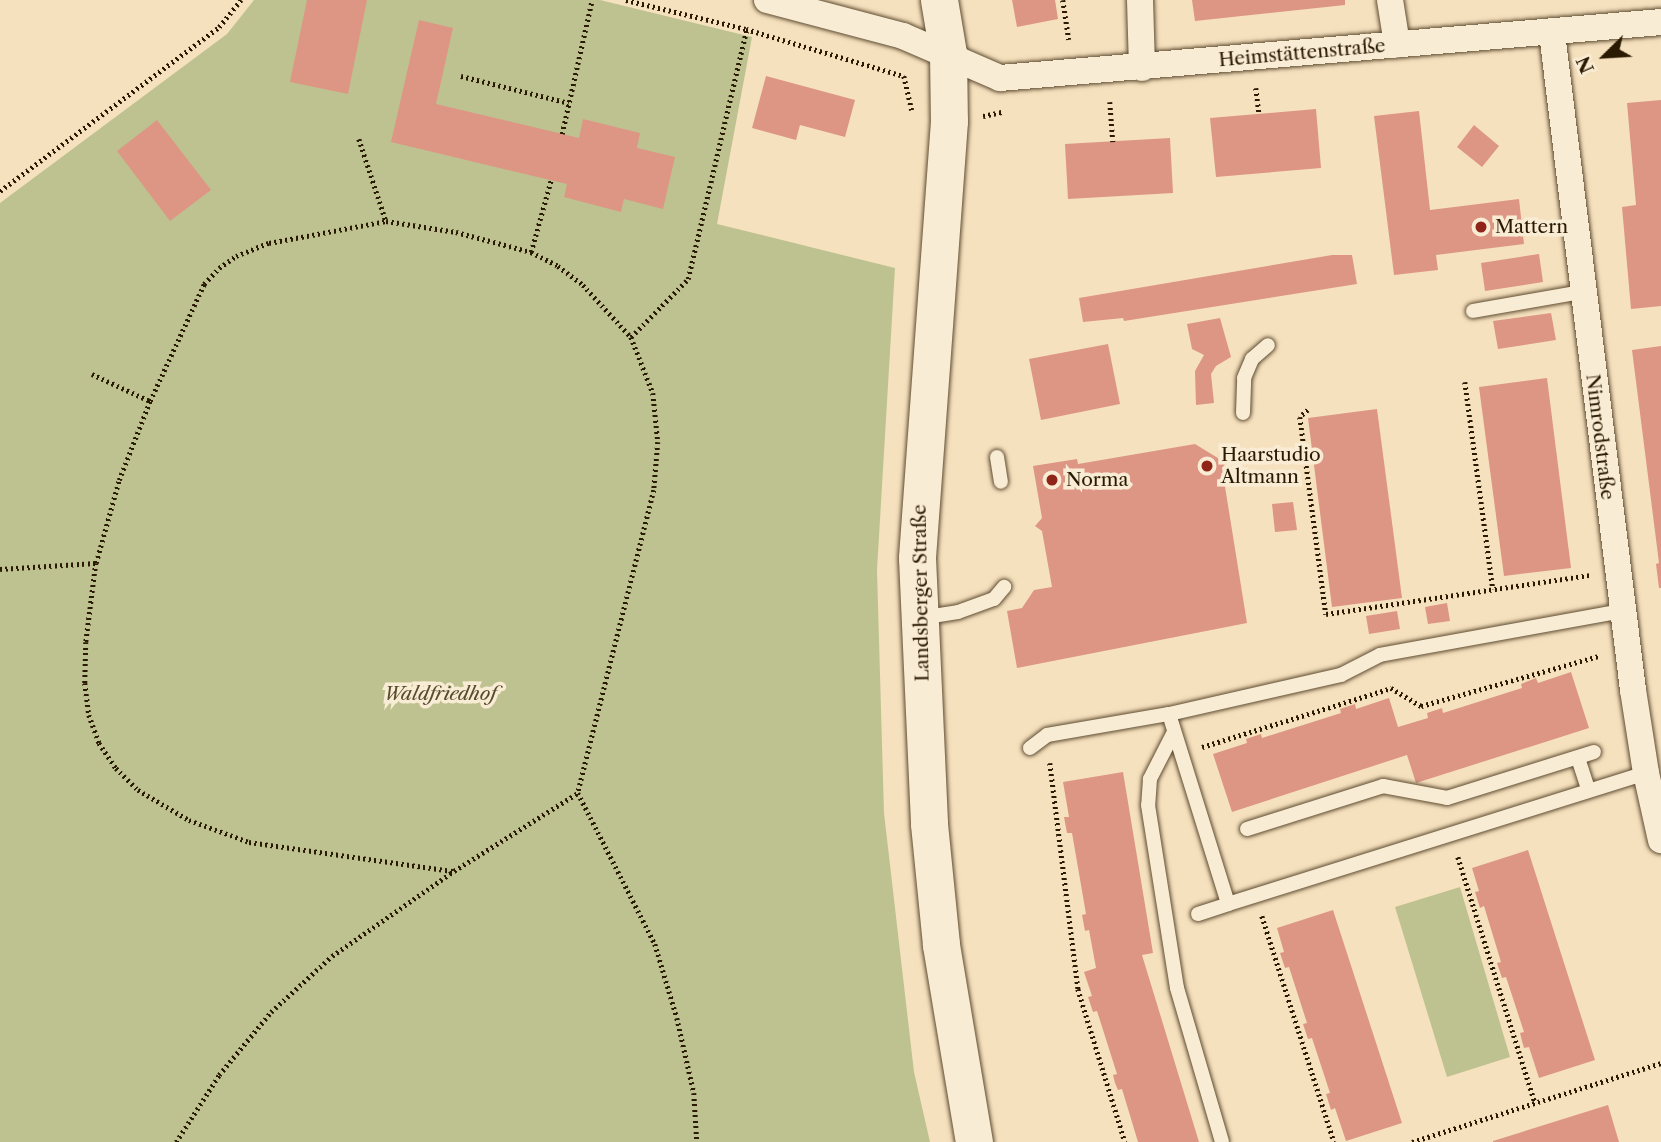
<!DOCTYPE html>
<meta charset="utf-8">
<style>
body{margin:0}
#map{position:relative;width:1661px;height:1142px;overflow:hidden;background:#f6e1be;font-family:"Libre Caslon Text",serif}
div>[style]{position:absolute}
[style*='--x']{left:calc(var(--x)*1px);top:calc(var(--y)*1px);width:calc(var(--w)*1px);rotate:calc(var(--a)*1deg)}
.green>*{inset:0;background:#bec290}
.building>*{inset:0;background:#dd9684}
.path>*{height:4.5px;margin-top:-2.25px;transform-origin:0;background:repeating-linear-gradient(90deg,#2b1a02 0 2px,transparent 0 5.5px)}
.roads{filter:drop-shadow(0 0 2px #5e4c31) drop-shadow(0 0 2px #5e4c31)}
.lane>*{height:14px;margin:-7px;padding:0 7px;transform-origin:7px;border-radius:7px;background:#f9ecd5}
.street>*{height:26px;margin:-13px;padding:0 13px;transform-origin:13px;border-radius:13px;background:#f9ecd5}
.secondary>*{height:37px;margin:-18.5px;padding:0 18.5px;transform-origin:18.5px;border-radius:18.5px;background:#f9ecd5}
.dots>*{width:19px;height:19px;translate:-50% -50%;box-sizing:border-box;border:4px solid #f9ecd5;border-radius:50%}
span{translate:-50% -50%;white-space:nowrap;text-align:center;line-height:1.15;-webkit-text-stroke:7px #f9ecd5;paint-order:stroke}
.street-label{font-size:19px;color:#2b1a02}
.poi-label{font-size:19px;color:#2b1a02}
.left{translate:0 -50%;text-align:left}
.park-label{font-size:19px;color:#574c2d;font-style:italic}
.north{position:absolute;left:1570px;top:21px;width:70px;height:70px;-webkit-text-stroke:5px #f9ecd5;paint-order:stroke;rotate:246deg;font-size:19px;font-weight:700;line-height:28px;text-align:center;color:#2b1a02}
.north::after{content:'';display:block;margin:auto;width:24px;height:32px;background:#2b1a02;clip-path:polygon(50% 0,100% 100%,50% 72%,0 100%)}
</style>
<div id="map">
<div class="green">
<div style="clip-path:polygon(254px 0,600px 0,752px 37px,717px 224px,895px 268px,877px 570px,884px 813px,914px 1072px,930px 1142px,0 1142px,0 203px,227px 34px)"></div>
<div style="clip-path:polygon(1460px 887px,1510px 1057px,1447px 1077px,1395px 907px)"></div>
</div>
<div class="building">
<div style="clip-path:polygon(307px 0,367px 0,348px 94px,290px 82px)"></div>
<div style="clip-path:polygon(1012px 0,1055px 0,1058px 19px,1017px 27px)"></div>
<div style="clip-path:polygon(1192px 0,1345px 0,1345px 5px,1195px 21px)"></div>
<div style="clip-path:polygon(419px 20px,453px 28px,436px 104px,579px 138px,583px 119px,640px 133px,637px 148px,675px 157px,663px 209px,624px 199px,621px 212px,564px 197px,567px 184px,391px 142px)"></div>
<div style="clip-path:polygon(766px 76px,855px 100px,845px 137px,800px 125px,796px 140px,752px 128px)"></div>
<div style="clip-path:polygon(1661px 100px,1661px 306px,1631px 309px,1622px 207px,1636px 205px,1627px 103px)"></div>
<div style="clip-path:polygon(1316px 109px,1321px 168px,1216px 177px,1210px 118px)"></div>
<div style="clip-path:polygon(1419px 111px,1430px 210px,1519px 199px,1524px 244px,1436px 255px,1438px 270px,1394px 275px,1374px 116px)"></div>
<div style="clip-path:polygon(157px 120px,211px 190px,170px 221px,117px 151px)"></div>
<div style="clip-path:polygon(1474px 125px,1499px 146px,1482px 167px,1457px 147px)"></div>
<div style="clip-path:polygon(1170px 138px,1173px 193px,1068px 199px,1065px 144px)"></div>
<div style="clip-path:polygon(1539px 254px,1543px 282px,1485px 291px,1481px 263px)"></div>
<div style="clip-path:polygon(1332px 255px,1352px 255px,1357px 284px,1124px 321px,1123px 318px,1083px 322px,1079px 298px)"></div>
<div style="clip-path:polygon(1551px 313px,1556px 340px,1498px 349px,1493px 321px)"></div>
<div style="clip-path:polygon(1220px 318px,1231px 357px,1216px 366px,1211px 374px,1214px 403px,1196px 405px,1195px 371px,1204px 355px,1192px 349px,1187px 324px)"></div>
<div style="clip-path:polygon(1108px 344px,1120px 404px,1041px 420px,1029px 359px)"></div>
<div style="clip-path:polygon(1661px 346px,1661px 588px,1659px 588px,1656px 564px,1659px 563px,1632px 350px)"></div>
<div style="clip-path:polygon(1547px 378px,1571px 568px,1504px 576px,1479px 387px)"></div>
<div style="clip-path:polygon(1377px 409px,1402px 598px,1332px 607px,1308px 418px)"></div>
<div style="clip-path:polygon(1195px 444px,1226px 463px,1222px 468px,1247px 623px,1017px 668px,1007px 611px,1022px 608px,1034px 590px,1052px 587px,1042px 531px,1035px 526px,1042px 518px,1033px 466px,1077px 459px,1078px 464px)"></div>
<div style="clip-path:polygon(1293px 502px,1297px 530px,1275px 532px,1272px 504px)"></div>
<div style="clip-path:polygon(1447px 603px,1450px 621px,1428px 624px,1425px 607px)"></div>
<div style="clip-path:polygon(1397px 611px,1400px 629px,1369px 634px,1366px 616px)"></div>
<div style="clip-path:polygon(1571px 672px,1589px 728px,1416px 783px,1407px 755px,1232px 812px,1213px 754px,1247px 743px,1246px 739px,1261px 734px,1262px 738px,1341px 713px,1340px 709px,1355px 704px,1356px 709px,1389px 698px,1398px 727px,1428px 718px,1427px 713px,1442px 708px,1443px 713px,1522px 688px,1521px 684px,1536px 678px,1538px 683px)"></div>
<div style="clip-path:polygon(1123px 772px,1153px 953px,1142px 955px,1199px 1142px,1138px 1142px,1122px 1089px,1118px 1090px,1115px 1083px,1113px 1075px,1117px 1074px,1097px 1011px,1093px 1012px,1088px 997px,1092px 996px,1084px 972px,1096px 968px,1089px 930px,1085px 931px,1082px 915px,1086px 914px,1072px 833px,1067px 833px,1064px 817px,1069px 817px,1063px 782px)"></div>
<div style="clip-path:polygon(1528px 850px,1595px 1060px,1539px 1078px,1529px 1047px,1524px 1048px,1522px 1041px,1520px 1033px,1524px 1032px,1506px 977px,1502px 978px,1497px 963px,1501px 962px,1484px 906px,1480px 908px,1475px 892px,1479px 891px,1472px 868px)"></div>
<div style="clip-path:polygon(1333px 910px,1402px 1123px,1346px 1141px,1335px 1108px,1331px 1110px,1326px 1094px,1330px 1093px,1312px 1038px,1308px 1039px,1303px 1024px,1307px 1023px,1289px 967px,1285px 968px,1280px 953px,1284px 952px,1277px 928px)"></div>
<div style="clip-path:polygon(1608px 1105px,1619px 1142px,1493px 1142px,1493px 1141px)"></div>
</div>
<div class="path">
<div style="--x:626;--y:0;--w:123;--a:13.6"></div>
<div style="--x:746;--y:29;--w:165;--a:16.6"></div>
<div style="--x:904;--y:76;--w:35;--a:77"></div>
<div style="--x:1063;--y:0;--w:40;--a:81.5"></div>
<div style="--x:461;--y:76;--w:111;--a:14"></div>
<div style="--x:1256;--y:88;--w:25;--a:83"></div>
<div style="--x:1110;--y:102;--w:40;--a:85.7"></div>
<div style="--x:983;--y:116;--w:19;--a:-12"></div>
<div style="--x:562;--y:134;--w:137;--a:-77.4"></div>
<div style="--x:359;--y:139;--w:86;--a:71.8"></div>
<div style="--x:0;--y:191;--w:274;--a:-36.8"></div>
<div style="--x:219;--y:27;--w:35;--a:-51"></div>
<div style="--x:531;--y:252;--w:75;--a:-74.5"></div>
<div style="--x:631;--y:337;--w:81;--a:-45.5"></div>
<div style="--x:688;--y:279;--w:258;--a:-76.8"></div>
<div style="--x:92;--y:374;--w:64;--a:25"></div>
<div style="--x:1465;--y:382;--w:209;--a:82.3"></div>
<div style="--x:1308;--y:410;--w:11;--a:139"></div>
<div style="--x:1300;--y:417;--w:199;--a:82.5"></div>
<div style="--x:1326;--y:614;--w:266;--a:-8.4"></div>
<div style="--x:96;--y:563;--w:80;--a:97.2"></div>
<div style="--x:86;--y:642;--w:41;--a:91.4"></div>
<div style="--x:85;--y:683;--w:32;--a:83"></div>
<div style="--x:89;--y:715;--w:30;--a:70"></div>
<div style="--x:99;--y:743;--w:30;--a:56"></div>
<div style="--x:116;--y:768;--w:31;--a:45"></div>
<div style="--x:138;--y:790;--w:59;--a:30.5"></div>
<div style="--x:189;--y:820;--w:64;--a:20.1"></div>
<div style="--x:249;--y:842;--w:207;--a:8.1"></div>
<div style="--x:454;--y:871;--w:146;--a:-32.2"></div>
<div style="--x:0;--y:569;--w:96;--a:-3.6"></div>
<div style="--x:96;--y:563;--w:86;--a:-74.5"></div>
<div style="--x:119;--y:480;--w:85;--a:-68.6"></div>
<div style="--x:150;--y:401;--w:129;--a:-65.2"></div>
<div style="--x:204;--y:284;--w:22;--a:-47"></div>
<div style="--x:219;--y:268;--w:21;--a:-35"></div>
<div style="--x:236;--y:256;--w:35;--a:-22"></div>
<div style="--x:269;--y:243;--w:119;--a:-10.6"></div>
<div style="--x:386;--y:221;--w:71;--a:8.9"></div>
<div style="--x:456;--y:232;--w:78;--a:14.9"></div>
<div style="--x:531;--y:252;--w:30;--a:27"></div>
<div style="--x:558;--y:266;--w:31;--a:37"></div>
<div style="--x:583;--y:285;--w:71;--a:47.3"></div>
<div style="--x:631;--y:337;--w:60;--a:68.6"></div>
<div style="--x:653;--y:393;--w:49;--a:84.2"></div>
<div style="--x:658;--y:442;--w:48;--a:94.8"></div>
<div style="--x:654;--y:490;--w:312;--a:104.1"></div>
<div style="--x:578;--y:793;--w:169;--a:63"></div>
<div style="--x:655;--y:944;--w:77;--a:73.4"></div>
<div style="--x:677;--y:1018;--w:77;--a:77.2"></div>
<div style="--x:694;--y:1093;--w:49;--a:86.5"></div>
<div style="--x:1202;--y:747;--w:198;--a:-17.3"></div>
<div style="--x:1391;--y:688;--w:35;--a:31"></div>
<div style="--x:1421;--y:706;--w:185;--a:-15.7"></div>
<div style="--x:1050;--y:763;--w:228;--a:82.9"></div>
<div style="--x:1078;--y:989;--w:160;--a:72.9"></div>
<div style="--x:1458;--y:857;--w:258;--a:72.6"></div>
<div style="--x:1262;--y:916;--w:237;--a:72.3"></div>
<div style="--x:176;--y:1142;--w:80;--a:-57.3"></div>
<div style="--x:219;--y:1075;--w:82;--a:-50.5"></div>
<div style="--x:271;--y:1012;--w:83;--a:-42.6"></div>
<div style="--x:332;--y:956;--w:149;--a:-34.9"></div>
<div style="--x:1412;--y:1142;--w:261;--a:-17.6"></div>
</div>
<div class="roads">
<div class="lane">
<div style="--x:1473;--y:311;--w:111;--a:-9.9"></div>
<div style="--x:1243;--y:413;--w:35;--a:-88"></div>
<div style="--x:1244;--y:378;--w:21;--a:-67"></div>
<div style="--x:1252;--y:359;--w:21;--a:-41"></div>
<div style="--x:997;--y:457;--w:25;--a:81"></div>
<div style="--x:1622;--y:611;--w:246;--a:169.7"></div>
<div style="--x:1380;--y:655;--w:44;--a:152.9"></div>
<div style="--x:1341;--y:675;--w:176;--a:167.2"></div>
<div style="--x:1169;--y:714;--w:199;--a:72.7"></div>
<div style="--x:1228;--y:904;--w:438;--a:-17.4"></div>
<div style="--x:920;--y:618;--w:38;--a:-9"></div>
<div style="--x:958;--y:612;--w:38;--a:-20"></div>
<div style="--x:994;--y:599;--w:16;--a:-50"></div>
<div style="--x:1174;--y:732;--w:53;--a:117.1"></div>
<div style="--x:1150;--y:779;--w:26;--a:94"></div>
<div style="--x:1148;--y:805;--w:185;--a:81"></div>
<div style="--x:1177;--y:988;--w:160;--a:73.7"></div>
<div style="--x:1030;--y:748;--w:21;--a:-37"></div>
<div style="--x:1047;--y:735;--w:124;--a:-9.8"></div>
<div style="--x:1578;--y:758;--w:33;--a:72"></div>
<div style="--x:1247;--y:829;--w:143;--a:-17.5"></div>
<div style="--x:1383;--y:786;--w:65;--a:10.6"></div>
<div style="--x:1447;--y:798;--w:154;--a:-17.4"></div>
<div style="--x:1198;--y:914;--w:32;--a:-18"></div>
</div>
<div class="street">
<div style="--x:767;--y:0;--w:141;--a:14.8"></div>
<div style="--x:903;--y:36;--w:106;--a:23.4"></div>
<div style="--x:1000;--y:78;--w:663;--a:-4.84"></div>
<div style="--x:1140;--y:0;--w:68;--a:88.3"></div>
<div style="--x:1390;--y:0;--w:45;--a:81"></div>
<div style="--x:1552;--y:33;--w:662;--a:82.97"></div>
<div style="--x:1633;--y:690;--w:84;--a:81.1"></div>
<div style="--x:1646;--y:773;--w:69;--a:77.4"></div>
</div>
<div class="secondary">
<div style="--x:939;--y:0;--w:54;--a:80.4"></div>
<div style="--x:948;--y:53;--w:68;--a:89.2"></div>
<div style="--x:949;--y:121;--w:438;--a:94.2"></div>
<div style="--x:917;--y:558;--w:266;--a:87.4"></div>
<div style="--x:929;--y:824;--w:122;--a:84.3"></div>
<div style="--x:941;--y:945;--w:200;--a:80.5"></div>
</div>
</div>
<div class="dots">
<div style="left:1481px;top:227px;background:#8f2418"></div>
<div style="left:1207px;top:466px;background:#8f2418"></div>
<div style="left:1052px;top:480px;background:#8f2418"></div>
</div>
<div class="street-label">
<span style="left:1302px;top:53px;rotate:-5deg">Heimstättenstraße</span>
<span style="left:1600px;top:437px;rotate:83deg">Nimrodstraße</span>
<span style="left:921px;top:593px;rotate:-91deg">Landsberger Straße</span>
</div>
<div class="poi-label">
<span class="left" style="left:1495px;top:227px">Mattern</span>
<span class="left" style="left:1221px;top:466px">Haarstudio<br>Altmann</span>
<span class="left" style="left:1066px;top:480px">Norma</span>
</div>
<div class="park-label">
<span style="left:440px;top:694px">Waldfriedhof</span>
</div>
<div class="north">N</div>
</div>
